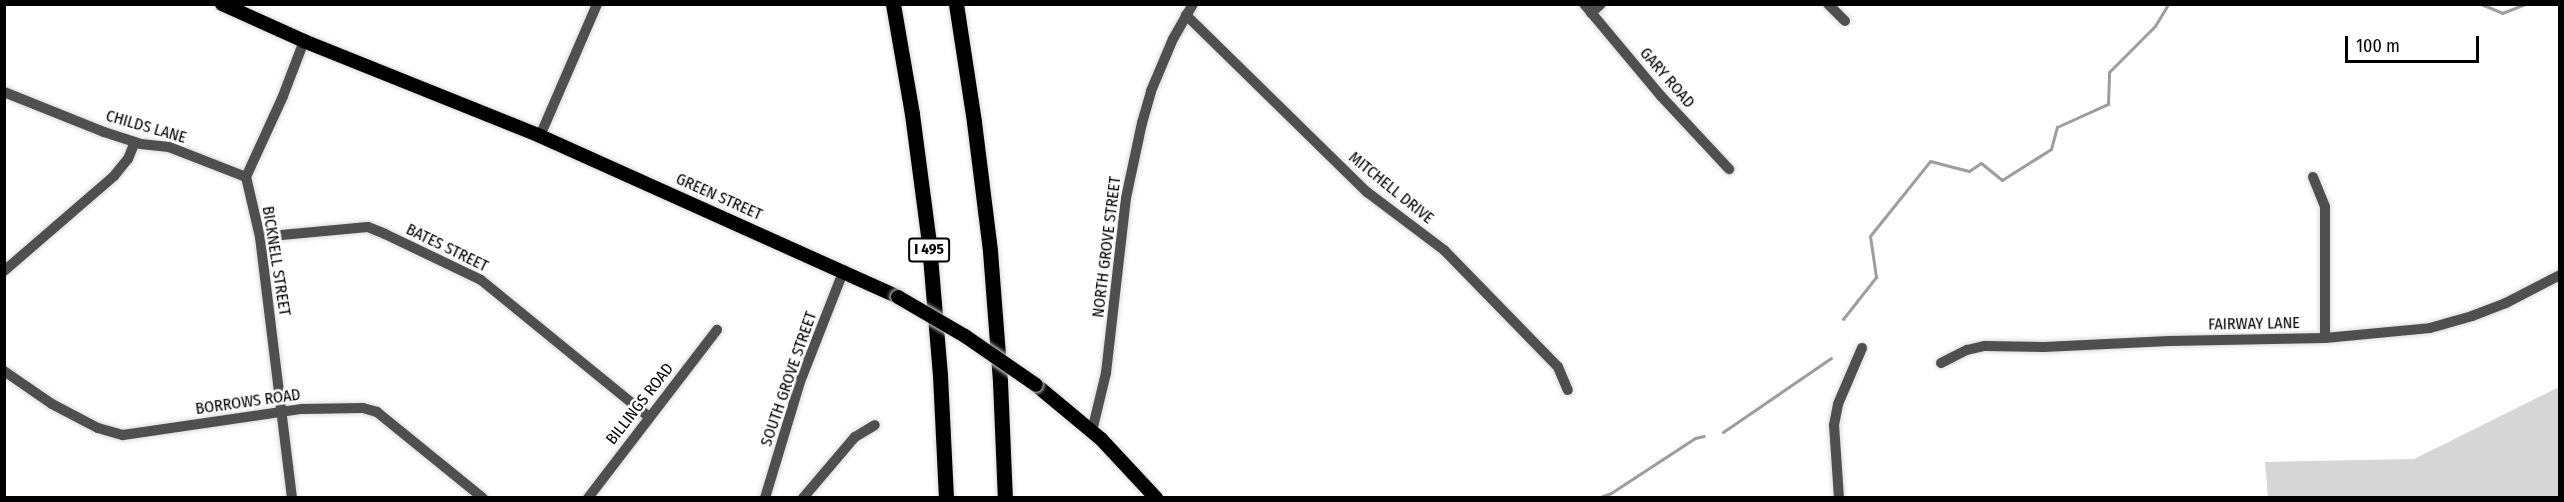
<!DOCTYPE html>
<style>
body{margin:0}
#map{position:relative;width:2564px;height:502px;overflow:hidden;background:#fff;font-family:"Fira Sans Condensed",sans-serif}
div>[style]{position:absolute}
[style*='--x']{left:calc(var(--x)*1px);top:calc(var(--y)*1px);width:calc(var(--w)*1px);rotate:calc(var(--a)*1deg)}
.green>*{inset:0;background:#d6d6d6}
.stream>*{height:3px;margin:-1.5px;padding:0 1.5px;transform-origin:1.5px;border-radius:1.5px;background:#9d9d9d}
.roads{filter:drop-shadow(0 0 2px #dbdbdb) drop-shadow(0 0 2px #dbdbdb)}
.minor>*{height:10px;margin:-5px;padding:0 5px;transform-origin:5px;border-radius:5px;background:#4f4f4f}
.major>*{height:14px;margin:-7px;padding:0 7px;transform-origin:7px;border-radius:7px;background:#000}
.highway>*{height:15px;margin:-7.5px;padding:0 7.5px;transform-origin:7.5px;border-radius:7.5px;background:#000}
.bridges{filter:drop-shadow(0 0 2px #dbdbdb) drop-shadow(0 0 2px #dbdbdb)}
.major-bridge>*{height:14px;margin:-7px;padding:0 7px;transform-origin:7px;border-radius:7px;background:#000}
span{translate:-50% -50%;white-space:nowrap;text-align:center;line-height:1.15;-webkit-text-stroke:5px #fff;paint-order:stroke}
.shield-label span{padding:2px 4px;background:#fff;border:2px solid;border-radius:4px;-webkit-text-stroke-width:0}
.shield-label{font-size:15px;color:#000;font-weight:700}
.street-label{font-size:16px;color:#000}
.frame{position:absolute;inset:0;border:6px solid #000;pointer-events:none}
.scale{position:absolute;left:2345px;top:36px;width:134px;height:27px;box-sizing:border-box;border:3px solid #000;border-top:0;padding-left:8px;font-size:18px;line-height:21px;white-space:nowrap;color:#000;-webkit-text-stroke:4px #fff;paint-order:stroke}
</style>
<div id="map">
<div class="green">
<div style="clip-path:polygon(2559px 387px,2559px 497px,2268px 497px,2265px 462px,2414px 459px)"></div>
</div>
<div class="stream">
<div style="--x:2481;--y:4;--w:23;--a:23"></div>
<div style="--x:2502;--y:13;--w:26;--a:-21"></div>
<div style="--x:1843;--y:319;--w:53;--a:-51.8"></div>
<div style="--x:1876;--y:277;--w:41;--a:-98.3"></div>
<div style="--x:1870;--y:236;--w:96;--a:-51.3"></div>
<div style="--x:1930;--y:161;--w:40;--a:14.4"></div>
<div style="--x:1969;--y:171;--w:14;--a:-34"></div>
<div style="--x:1981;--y:163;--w:27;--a:39"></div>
<div style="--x:2002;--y:180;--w:58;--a:-32.3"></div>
<div style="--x:2051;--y:149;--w:23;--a:-75"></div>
<div style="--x:2057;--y:127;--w:56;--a:-24.3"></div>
<div style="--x:2108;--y:104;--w:32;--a:-88"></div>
<div style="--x:2109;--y:72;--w:65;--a:-45"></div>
<div style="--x:2155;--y:26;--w:26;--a:-59"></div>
<div style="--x:1723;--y:432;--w:131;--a:-34.4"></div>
<div style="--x:1598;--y:498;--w:14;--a:-21"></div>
<div style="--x:1611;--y:493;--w:100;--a:-33.2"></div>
<div style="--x:1695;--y:438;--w:9;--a:-13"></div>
</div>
<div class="roads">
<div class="minor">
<div style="--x:1584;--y:4;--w:120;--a:50.1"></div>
<div style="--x:1661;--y:96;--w:100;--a:47"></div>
<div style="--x:1828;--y:4;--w:24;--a:45"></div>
<div style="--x:1591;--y:13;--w:13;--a:-42"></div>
<div style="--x:1186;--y:15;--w:253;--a:44.4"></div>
<div style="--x:1367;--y:192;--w:96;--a:37"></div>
<div style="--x:1444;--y:250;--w:163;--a:45.7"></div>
<div style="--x:1558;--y:367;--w:25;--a:67"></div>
<div style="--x:4;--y:92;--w:108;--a:21.8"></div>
<div style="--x:104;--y:132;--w:39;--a:18"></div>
<div style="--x:141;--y:144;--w:28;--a:6"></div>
<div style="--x:169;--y:147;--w:83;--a:21.3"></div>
<div style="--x:540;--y:136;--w:144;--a:-66.6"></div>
<div style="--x:2313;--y:177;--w:32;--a:68"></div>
<div style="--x:2325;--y:207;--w:131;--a:90"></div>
<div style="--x:260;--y:237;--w:108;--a:-5.3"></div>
<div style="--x:368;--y:227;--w:18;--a:22"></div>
<div style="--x:385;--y:234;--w:106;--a:25.6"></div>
<div style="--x:481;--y:280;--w:217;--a:39.2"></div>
<div style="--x:4;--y:271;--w:145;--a:-40.8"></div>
<div style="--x:114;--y:176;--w:22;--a:-51"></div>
<div style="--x:128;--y:159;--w:18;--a:-68"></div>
<div style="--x:1941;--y:363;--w:29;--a:-27"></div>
<div style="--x:1967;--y:350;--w:18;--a:-13"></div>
<div style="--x:1985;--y:346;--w:59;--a:1"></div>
<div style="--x:2044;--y:347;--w:125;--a:-2.7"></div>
<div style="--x:2169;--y:341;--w:156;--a:-1.1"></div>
<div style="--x:2325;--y:338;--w:105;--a:-5.4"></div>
<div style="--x:2430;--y:328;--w:44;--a:-15.9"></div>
<div style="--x:2472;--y:316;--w:36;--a:-21"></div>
<div style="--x:2506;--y:303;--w:61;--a:-27.4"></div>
<div style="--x:4;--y:371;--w:58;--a:34.5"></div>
<div style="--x:52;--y:404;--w:52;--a:27.6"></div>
<div style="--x:98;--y:428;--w:26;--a:16"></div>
<div style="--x:123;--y:435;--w:181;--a:-8.3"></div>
<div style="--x:302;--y:409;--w:61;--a:-0.9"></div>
<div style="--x:363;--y:408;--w:15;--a:16"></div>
<div style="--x:377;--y:412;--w:136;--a:39.1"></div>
<div style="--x:1092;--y:431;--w:60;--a:-76.4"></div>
<div style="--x:1106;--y:373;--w:176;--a:-83.5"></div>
<div style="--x:1126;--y:198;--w:77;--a:-78"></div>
<div style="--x:1142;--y:123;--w:33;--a:-74"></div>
<div style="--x:1151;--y:91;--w:56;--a:-67.1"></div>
<div style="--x:1173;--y:39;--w:40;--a:-60.3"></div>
<div style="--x:292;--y:498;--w:263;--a:-97"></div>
<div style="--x:260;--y:237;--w:62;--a:-103.1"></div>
<div style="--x:246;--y:177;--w:89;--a:-65.4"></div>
<div style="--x:283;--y:96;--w:59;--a:-69.1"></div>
<div style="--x:588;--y:498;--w:212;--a:-52.5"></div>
<div style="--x:765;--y:498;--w:121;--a:-73.2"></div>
<div style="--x:800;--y:382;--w:120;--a:-68.6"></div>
<div style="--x:803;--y:498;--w:80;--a:-49.6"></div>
<div style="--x:855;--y:437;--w:23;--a:-31"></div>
<div style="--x:1839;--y:498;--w:73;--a:-93.9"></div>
<div style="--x:1834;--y:425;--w:21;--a:-79"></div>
<div style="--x:1838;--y:404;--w:61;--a:-66.8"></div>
</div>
<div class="major">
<div style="--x:222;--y:4;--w:90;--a:24.3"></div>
<div style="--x:304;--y:41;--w:254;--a:21.9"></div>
<div style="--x:540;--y:136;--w:393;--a:24.2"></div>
<div style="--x:1036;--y:385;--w:85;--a:39.7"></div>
<div style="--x:1101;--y:439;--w:81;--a:47"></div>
</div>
<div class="highway">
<div style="--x:893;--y:4;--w:112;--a:80.2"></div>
<div style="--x:912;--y:114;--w:131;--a:82.5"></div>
<div style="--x:929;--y:244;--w:131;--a:85.2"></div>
<div style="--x:940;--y:375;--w:123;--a:87.2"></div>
<div style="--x:956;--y:4;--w:119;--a:81.3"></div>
<div style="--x:974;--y:122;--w:130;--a:82.9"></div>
<div style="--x:990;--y:251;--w:130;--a:85.6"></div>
<div style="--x:1000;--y:381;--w:117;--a:87.6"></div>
</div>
</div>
<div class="bridges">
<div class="major-bridge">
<div style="--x:898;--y:297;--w:78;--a:30.2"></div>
<div style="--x:965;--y:336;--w:86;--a:34.6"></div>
</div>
</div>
<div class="shield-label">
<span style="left:929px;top:250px">I 495</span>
</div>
<div class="street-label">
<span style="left:1667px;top:78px;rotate:49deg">GARY ROAD</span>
<span style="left:146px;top:127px;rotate:16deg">CHILDS LANE</span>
<span style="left:1391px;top:188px;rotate:39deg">MITCHELL DRIVE</span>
<span style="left:719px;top:197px;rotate:24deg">GREEN STREET</span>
<span style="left:1107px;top:247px;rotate:-83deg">NORTH GROVE STREET</span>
<span style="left:447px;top:248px;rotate:26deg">BATES STREET</span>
<span style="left:276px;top:261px;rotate:81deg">BICKNELL STREET</span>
<span style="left:2254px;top:324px;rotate:-1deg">FAIRWAY LANE</span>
<span style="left:789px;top:379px;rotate:-71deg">SOUTH GROVE STREET</span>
<span style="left:248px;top:402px;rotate:-8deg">BORROWS ROAD</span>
<span style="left:640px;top:404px;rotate:-52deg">BILLINGS ROAD</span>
</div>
<div class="frame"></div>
<div class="scale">100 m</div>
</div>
